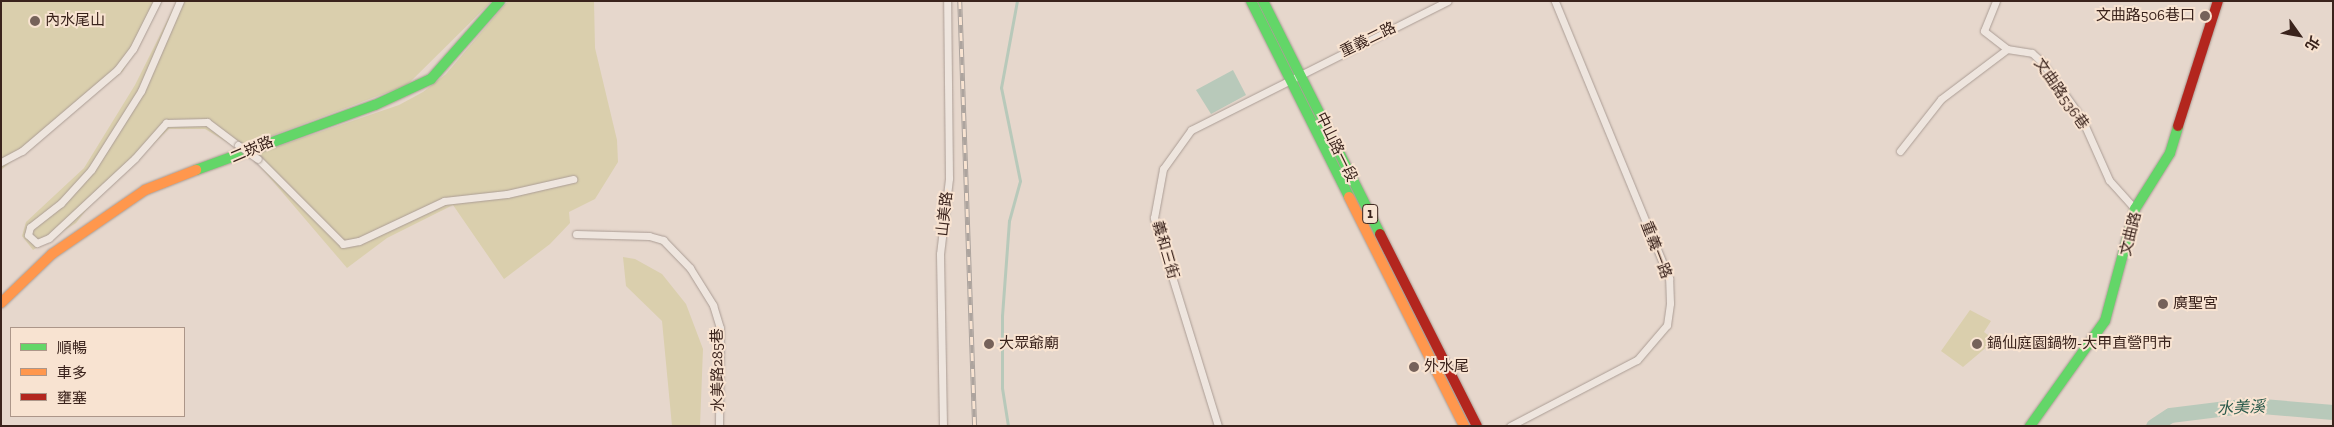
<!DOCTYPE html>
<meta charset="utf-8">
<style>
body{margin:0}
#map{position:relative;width:2334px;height:427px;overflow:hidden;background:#e6d7cc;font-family:"Zilla Slab","Noto Sans TC",serif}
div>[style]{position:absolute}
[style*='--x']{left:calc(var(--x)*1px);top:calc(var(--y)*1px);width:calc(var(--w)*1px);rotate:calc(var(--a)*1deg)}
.green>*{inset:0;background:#dacfad}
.water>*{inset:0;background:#b8c9ba}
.stream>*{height:2.5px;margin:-1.25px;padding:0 1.25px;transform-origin:1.25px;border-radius:1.25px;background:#b8c9ba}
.river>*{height:15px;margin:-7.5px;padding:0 7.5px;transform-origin:7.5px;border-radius:7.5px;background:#b8c9ba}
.roads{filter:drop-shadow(0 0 1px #ab9d95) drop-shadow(0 0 1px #ab9d95)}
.street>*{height:7px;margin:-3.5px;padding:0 3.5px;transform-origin:3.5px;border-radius:3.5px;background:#eee5de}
.fast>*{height:10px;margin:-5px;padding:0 5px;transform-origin:5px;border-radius:5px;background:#63d668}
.slow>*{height:10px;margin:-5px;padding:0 5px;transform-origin:5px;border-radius:5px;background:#ff974d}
.jam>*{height:10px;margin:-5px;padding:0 5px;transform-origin:5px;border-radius:5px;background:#b3261e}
.rail>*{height:4.5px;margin-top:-2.25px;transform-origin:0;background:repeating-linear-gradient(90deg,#f8e3d1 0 8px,#ada49e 0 16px);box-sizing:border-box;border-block:1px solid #ada49e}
.bridges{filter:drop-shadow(0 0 1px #ab9d95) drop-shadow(0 0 1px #ab9d95)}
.street-bridge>*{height:7px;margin:-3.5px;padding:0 3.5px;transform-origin:3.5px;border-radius:3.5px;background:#eee5de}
.dots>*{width:14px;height:14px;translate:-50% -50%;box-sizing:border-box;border:2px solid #f8e3d1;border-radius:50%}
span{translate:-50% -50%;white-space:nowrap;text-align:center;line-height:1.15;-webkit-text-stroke:4px #f8e3d1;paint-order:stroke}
.shield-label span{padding:1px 4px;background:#f8e3d1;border:1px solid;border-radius:4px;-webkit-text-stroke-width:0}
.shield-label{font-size:14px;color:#3a231c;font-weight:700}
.poi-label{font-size:15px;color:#3a231c}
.right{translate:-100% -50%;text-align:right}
.left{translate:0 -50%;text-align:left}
.street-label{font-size:15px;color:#3a231c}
.water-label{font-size:16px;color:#2b5b4c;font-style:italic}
.frame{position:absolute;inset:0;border:2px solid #3a231c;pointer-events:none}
.legend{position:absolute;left:10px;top:327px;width:175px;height:90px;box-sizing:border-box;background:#f8e3d1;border:1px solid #ac9689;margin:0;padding:6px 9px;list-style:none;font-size:15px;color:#3a231c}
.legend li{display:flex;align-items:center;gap:10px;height:25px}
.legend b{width:25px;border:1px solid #ac9689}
.north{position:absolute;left:2274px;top:10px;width:50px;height:50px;-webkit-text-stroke:4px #f8e3d1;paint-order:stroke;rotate:122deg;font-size:14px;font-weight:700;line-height:20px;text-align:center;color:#3a231c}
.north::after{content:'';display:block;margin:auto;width:18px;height:22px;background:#3a231c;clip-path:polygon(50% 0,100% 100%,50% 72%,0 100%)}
</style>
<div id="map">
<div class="green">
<div style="clip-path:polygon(1px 1px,162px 1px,123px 71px,1px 170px)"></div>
<div style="clip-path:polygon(177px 1px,492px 1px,407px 85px,263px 139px,276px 147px,399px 105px,423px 92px,446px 74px,508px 1px,594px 1px,595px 48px,617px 140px,618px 162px,595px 199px,569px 212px,570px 223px,550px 244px,504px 279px,453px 205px,387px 238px,347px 268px,252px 157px,205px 129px,169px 129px,94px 200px,76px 223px,33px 250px,22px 236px,26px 222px,84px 168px,135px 85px)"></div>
<div style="clip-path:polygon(623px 257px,635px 259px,662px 274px,686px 304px,703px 349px,700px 426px,672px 426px,662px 321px,626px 286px)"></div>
<div style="clip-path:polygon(1970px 310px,1991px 321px,1984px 332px,1995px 340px,1963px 367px,1941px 351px)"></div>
</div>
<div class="water">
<div style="clip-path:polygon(1233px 70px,1246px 95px,1211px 114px,1196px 90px)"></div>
</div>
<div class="stream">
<div style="--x:1008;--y:426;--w:38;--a:-99"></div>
<div style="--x:1002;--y:388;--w:72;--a:-90"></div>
<div style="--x:1002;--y:316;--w:95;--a:-85.8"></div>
<div style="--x:1009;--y:221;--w:41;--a:-74.6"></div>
<div style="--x:1020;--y:181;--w:95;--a:-101.5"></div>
<div style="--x:1001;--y:88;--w:88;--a:-79.6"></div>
</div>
<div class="river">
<div style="--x:2153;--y:426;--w:20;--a:-33"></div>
<div style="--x:2170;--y:415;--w:81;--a:-7.1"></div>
<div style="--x:2250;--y:405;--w:83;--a:4.8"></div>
</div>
<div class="roads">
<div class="street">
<div style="--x:180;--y:1;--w:98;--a:113.4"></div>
<div style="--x:141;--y:91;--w:93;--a:122.3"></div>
<div style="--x:91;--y:170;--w:45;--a:132.3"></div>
<div style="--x:61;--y:203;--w:39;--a:142"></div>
<div style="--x:30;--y:227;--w:8;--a:104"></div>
<div style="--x:28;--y:235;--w:12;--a:42"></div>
<div style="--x:37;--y:243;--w:13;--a:-23"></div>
<div style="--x:49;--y:238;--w:117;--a:-42.9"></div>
<div style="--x:135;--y:158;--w:47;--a:-48.5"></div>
<div style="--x:166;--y:123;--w:41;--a:-1.4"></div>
<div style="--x:207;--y:122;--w:39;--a:37"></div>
<div style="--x:1996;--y:1;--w:32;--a:112"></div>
<div style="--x:1984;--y:31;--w:29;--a:38"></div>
<div style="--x:2007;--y:49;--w:25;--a:9"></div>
<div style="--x:2032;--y:53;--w:12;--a:42"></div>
<div style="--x:2041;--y:61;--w:69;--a:54.5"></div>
<div style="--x:2081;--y:117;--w:69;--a:66"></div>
<div style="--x:2109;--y:180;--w:39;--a:48"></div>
<div style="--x:1900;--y:151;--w:66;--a:-51.7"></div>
<div style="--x:1941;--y:99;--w:83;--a:-37.1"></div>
<div style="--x:258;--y:159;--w:120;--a:45"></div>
<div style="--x:343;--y:244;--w:16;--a:-11"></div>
<div style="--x:359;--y:241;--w:94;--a:-25.2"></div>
<div style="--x:444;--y:201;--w:63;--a:-6.3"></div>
<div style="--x:507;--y:194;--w:68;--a:-12.8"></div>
<div style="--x:1;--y:162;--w:24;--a:-28"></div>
<div style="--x:22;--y:151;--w:125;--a:-40.5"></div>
<div style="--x:117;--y:70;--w:26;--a:-53"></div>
<div style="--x:133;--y:49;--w:54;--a:-63.4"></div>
<div style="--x:576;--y:234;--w:73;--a:1.6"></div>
<div style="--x:649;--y:236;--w:15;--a:16"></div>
<div style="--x:663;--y:240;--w:39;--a:46"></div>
<div style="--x:690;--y:268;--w:44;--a:58.1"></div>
<div style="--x:713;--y:305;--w:24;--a:73"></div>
<div style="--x:720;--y:328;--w:98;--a:90.6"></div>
<div style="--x:943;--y:426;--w:172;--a:-91"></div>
<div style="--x:940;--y:254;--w:77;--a:-83.2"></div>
<div style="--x:949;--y:178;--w:177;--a:-90.6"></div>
<div style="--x:1218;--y:426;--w:218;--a:-107.1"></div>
<div style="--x:1154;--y:218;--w:50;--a:-79.6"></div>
<div style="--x:1163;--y:169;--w:48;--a:-54.3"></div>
<div style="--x:1191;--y:130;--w:287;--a:-26.7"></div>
<div style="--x:1510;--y:426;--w:143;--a:-27.5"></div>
<div style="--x:1637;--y:360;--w:46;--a:-49.4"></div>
<div style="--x:1667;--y:325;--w:22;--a:-82"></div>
<div style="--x:1670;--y:303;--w:25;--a:-92"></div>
<div style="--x:1669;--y:278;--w:300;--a:-112.4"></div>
</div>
<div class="fast">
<div style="--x:1251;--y:1;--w:219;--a:63.4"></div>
<div style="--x:1263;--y:1;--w:261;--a:63.3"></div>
<div style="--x:196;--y:170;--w:190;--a:-20"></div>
<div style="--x:375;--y:105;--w:62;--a:-24.9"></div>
<div style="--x:431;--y:79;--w:104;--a:-48.5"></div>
<div style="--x:2030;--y:426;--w:129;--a:-54.5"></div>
<div style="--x:2105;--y:321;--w:116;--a:-75"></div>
<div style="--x:2135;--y:209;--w:66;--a:-58"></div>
<div style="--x:2170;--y:153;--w:28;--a:-73"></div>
</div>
<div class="slow">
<div style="--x:1349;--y:197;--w:256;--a:63.3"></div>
<div style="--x:1;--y:303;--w:71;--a:-43.9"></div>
<div style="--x:52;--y:254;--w:113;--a:-34.5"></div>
<div style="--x:145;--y:190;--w:55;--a:-21.4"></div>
</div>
<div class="jam">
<div style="--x:2178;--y:126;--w:131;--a:-72.3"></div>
<div style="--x:1380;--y:234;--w:215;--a:63.2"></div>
</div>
</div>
<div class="rail">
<div style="--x:960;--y:1;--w:425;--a:88"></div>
</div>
<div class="bridges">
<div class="street-bridge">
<div style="--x:238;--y:145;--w:24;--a:35"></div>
</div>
</div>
<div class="dots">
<div style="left:2205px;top:16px;background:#76625a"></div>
<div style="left:35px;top:21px;background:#76625a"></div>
<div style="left:2163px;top:304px;background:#76625a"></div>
<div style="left:989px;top:344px;background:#76625a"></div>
<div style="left:1977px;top:344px;background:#76625a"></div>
<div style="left:1414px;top:367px;background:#76625a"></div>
</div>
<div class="shield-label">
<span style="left:1370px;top:214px">1</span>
</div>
<div class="poi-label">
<span class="right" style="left:2195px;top:16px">文曲路506巷口</span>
<span class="left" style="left:45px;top:21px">內水尾山</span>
<span class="left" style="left:2173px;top:304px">廣聖宮</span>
<span class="left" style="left:999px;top:344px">大眾爺廟</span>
<span class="left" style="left:1987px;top:344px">鍋仙庭園鍋物-大甲直營門市</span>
<span class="left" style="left:1424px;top:367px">外水尾</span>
</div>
<div class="street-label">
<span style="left:1368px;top:40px;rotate:-26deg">重義二路</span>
<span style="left:2061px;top:94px;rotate:55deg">文曲路536巷</span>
<span style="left:1336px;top:147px;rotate:64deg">中山路一段</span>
<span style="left:252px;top:150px;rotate:-23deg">二崁路</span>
<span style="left:945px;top:214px;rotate:-84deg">山美路</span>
<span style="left:2131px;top:234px;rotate:-76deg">文曲路</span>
<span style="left:1165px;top:250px;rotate:74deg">義和三街</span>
<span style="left:1656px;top:250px;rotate:69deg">重義一路</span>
<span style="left:718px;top:370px;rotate:-91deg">水美路285巷</span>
</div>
<div class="water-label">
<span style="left:2241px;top:408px;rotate:-3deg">水美溪</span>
</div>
<div class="frame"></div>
<ul class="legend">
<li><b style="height:6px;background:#63d668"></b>順暢</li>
<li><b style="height:6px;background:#ff974d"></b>車多</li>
<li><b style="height:6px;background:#b3261e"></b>壅塞</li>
</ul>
<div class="north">北</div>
</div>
